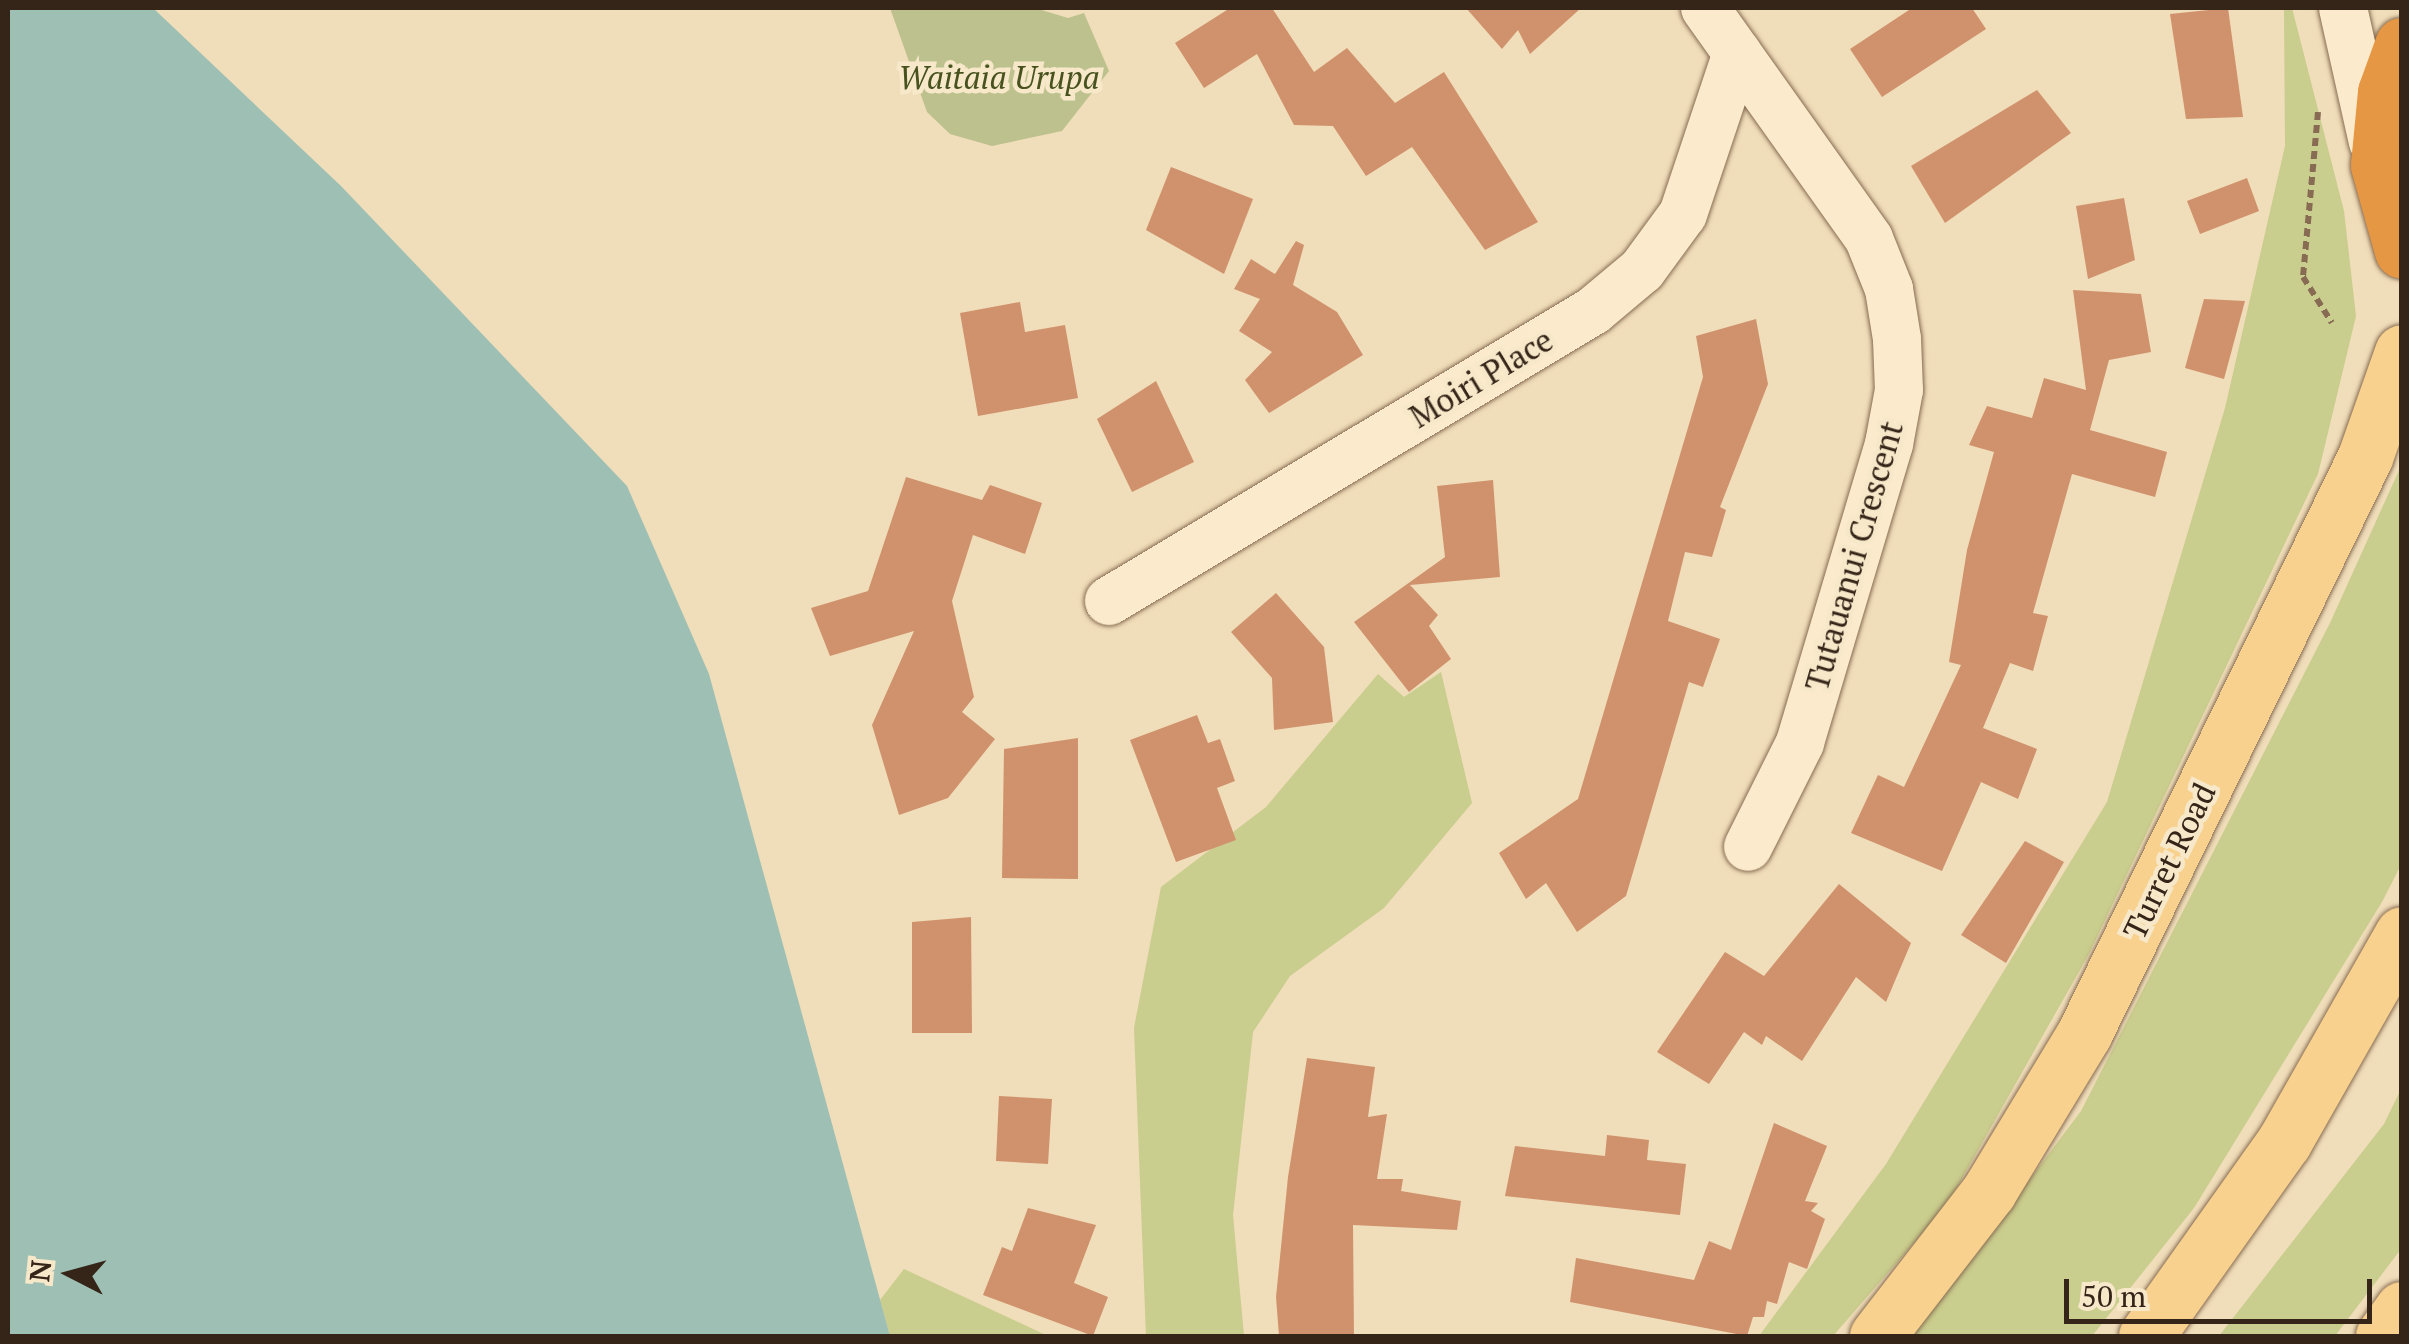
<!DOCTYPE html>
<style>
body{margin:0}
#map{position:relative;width:2409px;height:1344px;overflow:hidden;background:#f0ddb9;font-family:"PT Serif",serif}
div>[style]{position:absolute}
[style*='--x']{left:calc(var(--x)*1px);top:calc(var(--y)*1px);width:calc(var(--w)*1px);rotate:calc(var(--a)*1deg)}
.green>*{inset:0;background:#c9cd8d}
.cemetery>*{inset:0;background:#bdc18e}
.water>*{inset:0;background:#9ec0b4}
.building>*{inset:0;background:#d0926d}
.path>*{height:6px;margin-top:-3px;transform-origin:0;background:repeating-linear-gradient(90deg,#876c53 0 8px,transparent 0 13px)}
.roads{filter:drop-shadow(0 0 2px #876c53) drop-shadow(0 0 2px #876c53)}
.minor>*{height:48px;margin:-24px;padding:0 24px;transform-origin:24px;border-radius:24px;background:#fbebcc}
.major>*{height:55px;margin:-27.5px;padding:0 27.5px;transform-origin:27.5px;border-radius:27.5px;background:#f7d18d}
.highway>*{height:55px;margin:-27.5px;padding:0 27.5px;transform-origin:27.5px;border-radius:27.5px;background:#e69743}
span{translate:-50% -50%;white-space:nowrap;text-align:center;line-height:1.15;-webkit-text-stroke:9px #f7e8c9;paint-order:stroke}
.park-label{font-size:32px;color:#47521f;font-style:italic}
.street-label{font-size:32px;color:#352519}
.frame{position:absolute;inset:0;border:10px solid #352519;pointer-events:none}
.north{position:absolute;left:20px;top:1224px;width:100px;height:100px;-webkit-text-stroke:8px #f7e8c9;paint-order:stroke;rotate:276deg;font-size:28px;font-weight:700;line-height:40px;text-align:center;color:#352519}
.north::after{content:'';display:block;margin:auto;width:35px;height:45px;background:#352519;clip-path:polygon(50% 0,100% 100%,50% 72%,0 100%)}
.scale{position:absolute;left:2064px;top:1279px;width:308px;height:45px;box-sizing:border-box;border:5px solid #352519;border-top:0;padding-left:12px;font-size:30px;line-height:35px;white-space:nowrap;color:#352519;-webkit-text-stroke:8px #f7e8c9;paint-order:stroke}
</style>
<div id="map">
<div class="green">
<div style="clip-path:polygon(2284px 8px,2292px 8px,2344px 211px,2356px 316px,2318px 474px,2089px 954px,1947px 1205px,1833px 1336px,1759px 1336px,1886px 1164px,2107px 802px,2225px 408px,2285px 146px)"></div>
<div style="clip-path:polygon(2401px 466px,2402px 863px,2382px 902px,2194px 1208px,2092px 1336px,1912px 1336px,2081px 1111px,2330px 623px)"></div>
<div style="clip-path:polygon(1441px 672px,1472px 803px,1384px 908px,1290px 976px,1253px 1032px,1233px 1215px,1244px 1336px,1146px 1336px,1134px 1028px,1161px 887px,1266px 807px,1378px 674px,1404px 697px)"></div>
<div style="clip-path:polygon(2401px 1089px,2401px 1249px,2335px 1336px,2219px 1336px,2384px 1124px)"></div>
<div style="clip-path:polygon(904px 1269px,1048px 1336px,890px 1336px,880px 1300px)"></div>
</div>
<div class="cemetery">
<div style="clip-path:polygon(890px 8px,1035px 8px,1068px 18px,1084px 13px,1109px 71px,1062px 131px,992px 146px,950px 134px,927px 112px)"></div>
</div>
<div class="water">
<div style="clip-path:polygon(8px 8px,153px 8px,341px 186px,627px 486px,709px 674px,890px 1336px,8px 1336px)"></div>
</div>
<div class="building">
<div style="clip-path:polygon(1230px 8px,1272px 8px,1314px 72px,1347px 48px,1395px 103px,1444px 72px,1538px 222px,1485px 250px,1412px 147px,1366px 176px,1333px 126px,1294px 125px,1257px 54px,1204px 88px,1175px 43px)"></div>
<div style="clip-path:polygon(1466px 8px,1581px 8px,1530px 54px,1518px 30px,1502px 49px)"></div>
<div style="clip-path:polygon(1912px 8px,1972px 8px,1986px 29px,1882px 97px,1850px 49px)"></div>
<div style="clip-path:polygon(2228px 8px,2243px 117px,2186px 119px,2170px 14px)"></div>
<div style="clip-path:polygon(2037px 90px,2071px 133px,1945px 223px,1911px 166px)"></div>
<div style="clip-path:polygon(1171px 167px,1253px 199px,1224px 274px,1146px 230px)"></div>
<div style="clip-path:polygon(2247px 178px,2259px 211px,2200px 234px,2187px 201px)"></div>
<div style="clip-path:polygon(2124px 198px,2135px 260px,2088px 279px,2076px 206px)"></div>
<div style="clip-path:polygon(1296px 241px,1304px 245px,1293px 285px,1337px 312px,1363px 355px,1269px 413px,1245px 380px,1272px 352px,1239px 331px,1260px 299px,1234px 289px,1251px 259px,1275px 274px)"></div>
<div style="clip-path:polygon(2073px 290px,2141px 294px,2151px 352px,2109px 360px,2090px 430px,2167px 452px,2155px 497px,2072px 474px,2033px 613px,2048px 616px,2033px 671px,2010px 663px,1983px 728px,2037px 749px,2018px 799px,1981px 782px,1942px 871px,1851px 833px,1878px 775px,1904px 787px,1961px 665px,1949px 662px,1967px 550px,1994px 452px,1969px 445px,1987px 406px,2032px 418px,2044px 378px,2086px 390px)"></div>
<div style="clip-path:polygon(2204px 299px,2245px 301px,2224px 379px,2185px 368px)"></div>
<div style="clip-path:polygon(1020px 302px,1025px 332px,1065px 325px,1078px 398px,978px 416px,960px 313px)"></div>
<div style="clip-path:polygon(1756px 319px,1768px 384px,1720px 507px,1726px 510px,1712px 557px,1685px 552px,1668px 621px,1720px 639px,1703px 687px,1689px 682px,1626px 896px,1577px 932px,1546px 883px,1526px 899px,1499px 853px,1578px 799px,1703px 377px,1696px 336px)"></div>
<div style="clip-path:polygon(1156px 381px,1194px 462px,1132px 492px,1097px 419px)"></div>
<div style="clip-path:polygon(906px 477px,982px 500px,990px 485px,1042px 503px,1025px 554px,973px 535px,952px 601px,974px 697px,962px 712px,995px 739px,948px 798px,899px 815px,872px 725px,914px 631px,830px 656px,811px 608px,868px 591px)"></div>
<div style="clip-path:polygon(1493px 480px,1500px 577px,1410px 585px,1438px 615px,1429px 626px,1451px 659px,1409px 692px,1354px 622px,1445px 557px,1437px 486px)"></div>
<div style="clip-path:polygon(1276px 593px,1324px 647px,1333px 722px,1274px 730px,1272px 678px,1231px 632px)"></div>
<div style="clip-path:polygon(1197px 715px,1208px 743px,1220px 739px,1235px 781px,1217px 788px,1236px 840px,1176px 862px,1130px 740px)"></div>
<div style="clip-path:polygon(1078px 738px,1078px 879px,1002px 878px,1004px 749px)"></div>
<div style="clip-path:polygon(2025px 841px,2064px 862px,2006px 963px,1961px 935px)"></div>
<div style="clip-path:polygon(1839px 884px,1911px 943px,1886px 1002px,1856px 977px,1802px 1061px,1766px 1036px,1762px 1045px,1744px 1032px,1709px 1084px,1657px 1052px,1725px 952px,1764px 976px)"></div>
<div style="clip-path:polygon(971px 917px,972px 1033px,912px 1033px,912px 922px)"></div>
<div style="clip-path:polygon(1307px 1058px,1375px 1067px,1368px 1117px,1387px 1114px,1377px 1179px,1403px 1179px,1401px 1191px,1461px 1201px,1457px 1230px,1353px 1225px,1354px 1336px,1279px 1336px,1276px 1297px,1288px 1177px)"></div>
<div style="clip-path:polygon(999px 1096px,1052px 1099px,1048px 1164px,996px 1161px)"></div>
<div style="clip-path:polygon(1774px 1123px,1827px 1146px,1805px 1201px,1818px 1203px,1811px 1211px,1825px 1219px,1807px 1269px,1789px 1262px,1777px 1304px,1767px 1301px,1764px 1317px,1753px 1317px,1747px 1336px,1570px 1302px,1576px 1258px,1694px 1280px,1709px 1241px,1731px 1250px)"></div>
<div style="clip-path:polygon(1607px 1135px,1649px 1140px,1647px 1160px,1686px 1164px,1680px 1215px,1505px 1196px,1515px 1146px,1605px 1156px)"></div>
<div style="clip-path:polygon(1028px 1208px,1096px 1225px,1074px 1283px,1108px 1297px,1093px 1336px,983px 1295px,1002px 1247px,1012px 1251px)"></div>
</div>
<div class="path">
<div style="--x:2318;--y:112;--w:166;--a:95.2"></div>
<div style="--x:2303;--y:277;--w:54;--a:57.8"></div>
</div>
<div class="roads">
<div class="minor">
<div style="--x:1705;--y:8;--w:283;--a:54.6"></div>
<div style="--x:1869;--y:239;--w:54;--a:68.2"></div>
<div style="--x:1889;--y:289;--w:51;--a:80.9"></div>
<div style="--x:1897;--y:339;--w:51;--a:87.8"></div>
<div style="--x:1899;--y:390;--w:55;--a:100.5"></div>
<div style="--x:1889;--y:444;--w:312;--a:106.6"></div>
<div style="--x:1800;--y:743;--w:116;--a:116.6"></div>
<div style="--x:2343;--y:8;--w:137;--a:77.4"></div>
<div style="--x:1109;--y:601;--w:564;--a:-30.93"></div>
<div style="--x:1593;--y:311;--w:64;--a:-39.9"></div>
<div style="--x:1642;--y:270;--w:69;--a:-53.8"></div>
<div style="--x:1683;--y:214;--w:170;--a:-71.5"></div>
</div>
<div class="major">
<div style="--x:1877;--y:1336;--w:183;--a:-52.3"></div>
<div style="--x:1989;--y:1191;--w:184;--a:-58.8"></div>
<div style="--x:2084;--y:1034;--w:642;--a:-64.03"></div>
<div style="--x:2365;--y:457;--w:111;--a:-70.6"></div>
<div style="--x:2146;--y:1336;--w:238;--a:-54.6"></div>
<div style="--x:2284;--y:1142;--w:239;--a:-60.4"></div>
<div style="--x:2383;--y:1336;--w:33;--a:-55"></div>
</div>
<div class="highway">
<div style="--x:2402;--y:45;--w:50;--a:109.9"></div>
<div style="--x:2385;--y:92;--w:73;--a:95.5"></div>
<div style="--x:2378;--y:165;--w:89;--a:74.4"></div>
</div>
</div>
<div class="park-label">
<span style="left:999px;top:77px">Waitaia Urupa</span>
</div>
<div class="street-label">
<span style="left:1481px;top:378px;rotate:-31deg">Moiri Place</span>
<span style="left:1854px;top:556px;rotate:-74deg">Tutauanui Crescent</span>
<span style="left:2169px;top:861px;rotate:-64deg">Turret Road</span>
</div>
<div class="frame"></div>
<div class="north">N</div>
<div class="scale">50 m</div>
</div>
